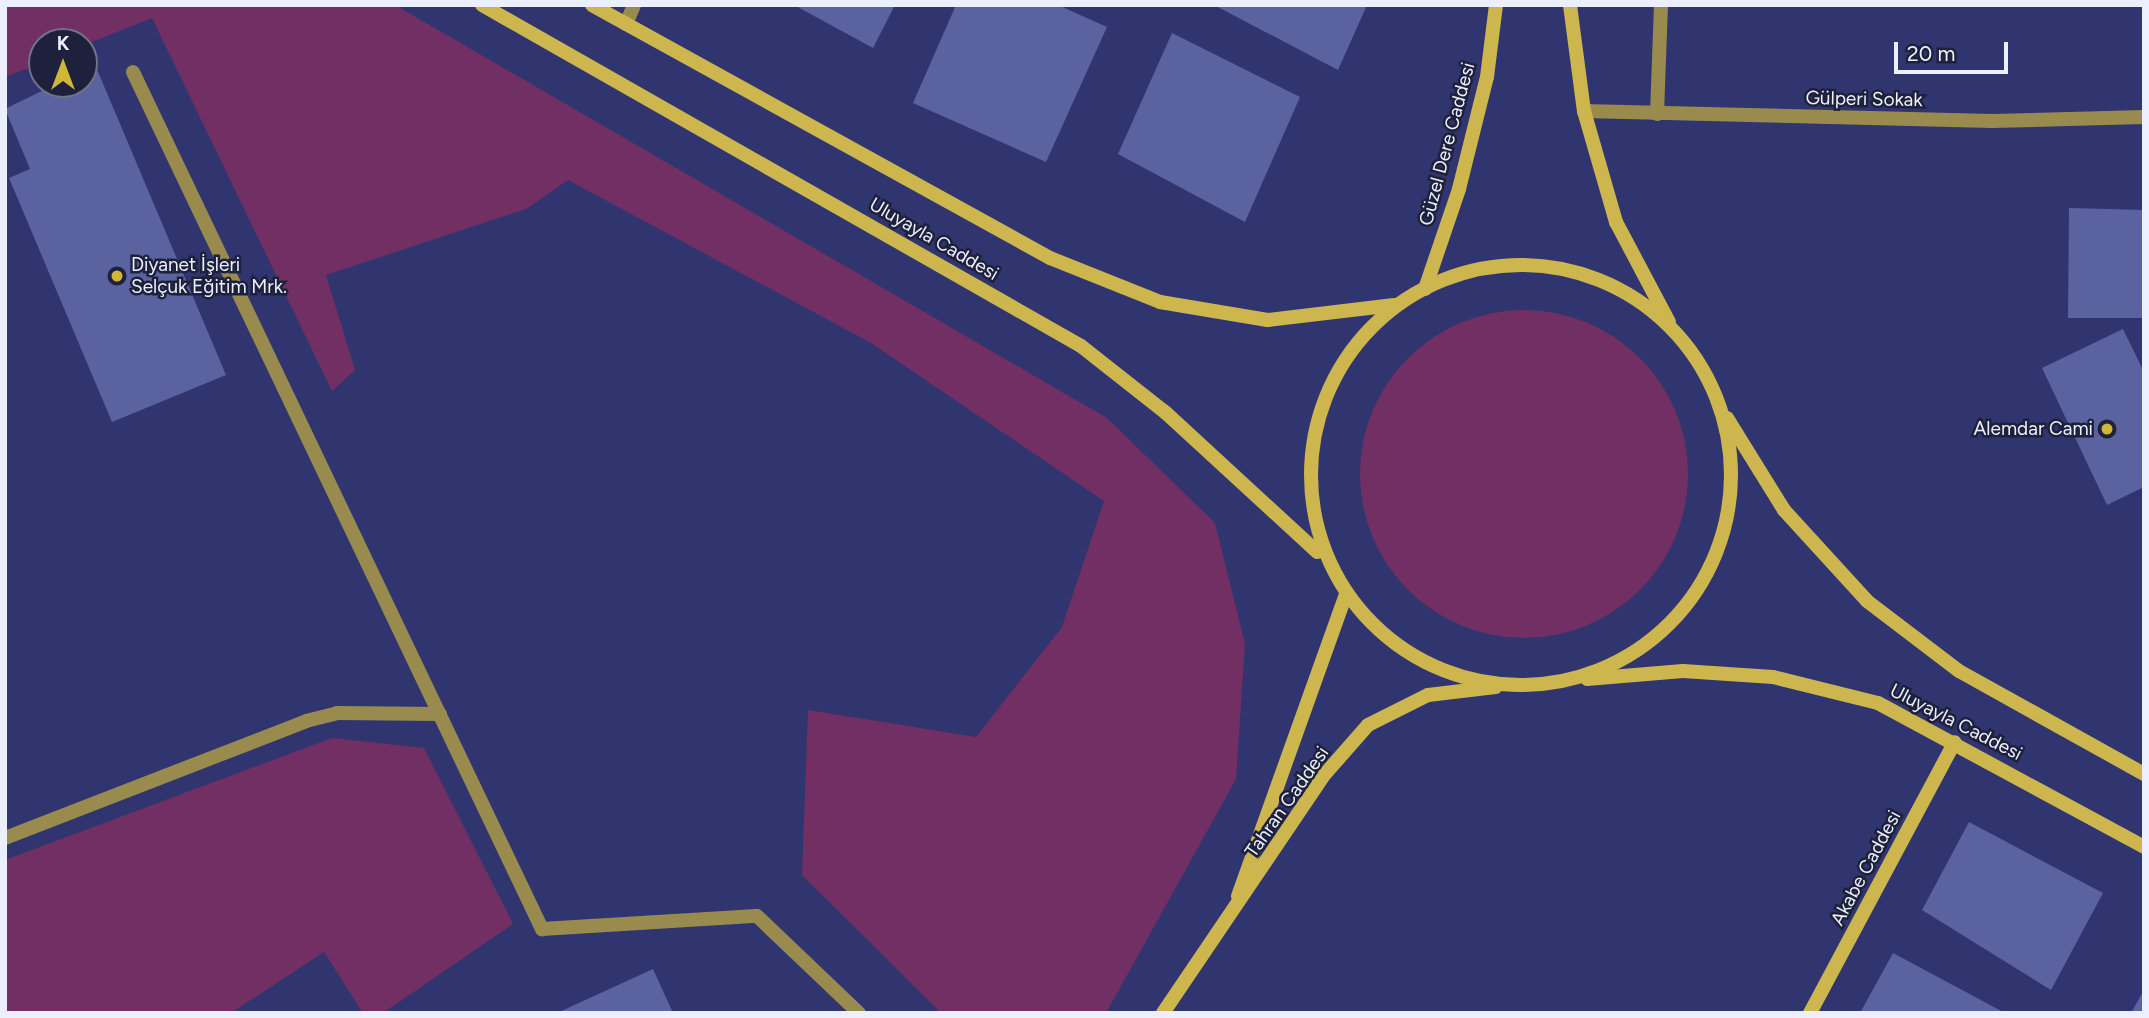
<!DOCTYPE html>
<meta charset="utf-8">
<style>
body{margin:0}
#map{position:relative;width:2149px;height:1018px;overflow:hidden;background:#31356f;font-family:Figtree,sans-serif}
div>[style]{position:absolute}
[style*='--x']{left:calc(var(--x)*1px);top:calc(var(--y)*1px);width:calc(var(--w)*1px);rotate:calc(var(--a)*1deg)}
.green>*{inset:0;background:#722f63}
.round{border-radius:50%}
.building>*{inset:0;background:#5b62a0}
.lane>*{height:14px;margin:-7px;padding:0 7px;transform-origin:7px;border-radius:7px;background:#998b4d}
.street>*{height:14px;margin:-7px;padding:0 7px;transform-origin:7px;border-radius:7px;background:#998b4d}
.secondary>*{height:14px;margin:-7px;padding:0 7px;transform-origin:7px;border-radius:7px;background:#cdb64d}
.secondary>.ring{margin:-7px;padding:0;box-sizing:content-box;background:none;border:14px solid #cdb64d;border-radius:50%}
.dots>*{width:19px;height:19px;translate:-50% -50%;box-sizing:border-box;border:4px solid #1e213b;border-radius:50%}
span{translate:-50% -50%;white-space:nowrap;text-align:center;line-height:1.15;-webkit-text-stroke:5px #1e213b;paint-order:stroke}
.street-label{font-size:19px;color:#eceffd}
.poi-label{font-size:19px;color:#eceffd}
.left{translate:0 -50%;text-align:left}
.right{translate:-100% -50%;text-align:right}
.frame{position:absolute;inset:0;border:7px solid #eceffd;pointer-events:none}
.north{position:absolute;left:28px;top:28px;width:70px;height:70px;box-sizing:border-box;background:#1e213b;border:2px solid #707389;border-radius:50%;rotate:0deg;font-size:19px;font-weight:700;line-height:28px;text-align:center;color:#eceffd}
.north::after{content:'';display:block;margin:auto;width:24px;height:32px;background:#d1b736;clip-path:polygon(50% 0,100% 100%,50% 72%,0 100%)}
.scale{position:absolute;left:1894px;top:42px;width:114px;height:32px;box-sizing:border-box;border:4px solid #eceffd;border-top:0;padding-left:9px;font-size:21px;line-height:24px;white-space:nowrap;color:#eceffd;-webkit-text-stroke:5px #1e213b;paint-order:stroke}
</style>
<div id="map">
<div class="green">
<div style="clip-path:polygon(5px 5px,395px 5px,1107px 418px,1215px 523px,1245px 644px,1236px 779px,1106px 1013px,941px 1013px,802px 875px,808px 710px,976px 737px,1062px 627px,1104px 501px,871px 343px,568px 180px,526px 209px,326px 275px,355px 370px,332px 391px,152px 18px,84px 45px,42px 42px,42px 63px,5px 77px)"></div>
<div class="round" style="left:1360px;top:310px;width:328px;height:328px"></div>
<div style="clip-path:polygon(332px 738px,424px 748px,513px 924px,383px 1013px,363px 1013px,324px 952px,231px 1013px,5px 1013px,5px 860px)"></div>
</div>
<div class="building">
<div style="clip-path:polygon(794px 5px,895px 5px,873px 48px)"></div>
<div style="clip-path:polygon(956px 5px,1058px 5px,1107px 27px,1046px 162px,913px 103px)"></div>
<div style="clip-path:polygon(1214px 5px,1367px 5px,1338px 70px)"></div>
<div style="clip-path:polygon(1172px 33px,1300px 97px,1245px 222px,1118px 154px)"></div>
<div style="clip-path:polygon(96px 67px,226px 375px,112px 422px,9px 178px,30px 169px,5px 109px,56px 84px,84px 84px,84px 72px)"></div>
<div style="clip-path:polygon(2069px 208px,2144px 210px,2144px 318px,2068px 318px)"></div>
<div style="clip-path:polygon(2123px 329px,2144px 372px,2144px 487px,2107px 505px,2042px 368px)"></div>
<div style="clip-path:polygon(1969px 822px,2103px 893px,2051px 990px,1922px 910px)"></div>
<div style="clip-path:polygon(1893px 953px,2005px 1013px,1860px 1013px)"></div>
<div style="clip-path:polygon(653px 969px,673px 1013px,557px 1013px)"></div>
<div style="clip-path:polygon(2144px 990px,2144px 1013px,2131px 1013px)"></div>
</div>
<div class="lane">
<div style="--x:133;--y:72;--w:950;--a:64.49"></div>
<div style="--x:542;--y:929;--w:215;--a:-3.5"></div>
<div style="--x:757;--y:916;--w:141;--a:43.6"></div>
<div style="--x:5;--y:838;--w:323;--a:-21.2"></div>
<div style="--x:306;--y:721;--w:32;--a:-14"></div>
<div style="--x:337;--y:713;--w:103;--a:0.6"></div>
</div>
<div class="street">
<div style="--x:626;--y:24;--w:21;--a:-67"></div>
<div style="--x:1584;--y:111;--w:408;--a:1.4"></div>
<div style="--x:1992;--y:121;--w:152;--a:-1.5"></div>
<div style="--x:1657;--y:114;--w:109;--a:-87.9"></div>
</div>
<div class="secondary">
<div style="--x:482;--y:5;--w:689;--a:29.65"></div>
<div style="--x:1081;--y:346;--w:107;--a:38.2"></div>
<div style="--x:1165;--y:412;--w:207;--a:42.6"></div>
<div style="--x:592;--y:5;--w:523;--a:28.92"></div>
<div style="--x:1050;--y:258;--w:118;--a:21.8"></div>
<div style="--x:1160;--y:302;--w:109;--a:9.5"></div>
<div style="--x:1268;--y:320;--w:127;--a:-6.8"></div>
<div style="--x:1570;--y:5;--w:107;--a:82.5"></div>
<div style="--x:1584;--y:111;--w:116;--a:73.9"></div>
<div style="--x:1616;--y:222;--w:113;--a:62.1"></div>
<div class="ring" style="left:1311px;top:265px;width:406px;height:406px"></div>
<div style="--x:1425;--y:289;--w:106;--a:-71.2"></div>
<div style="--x:1459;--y:189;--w:115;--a:-76"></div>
<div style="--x:1487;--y:77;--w:73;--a:-82.9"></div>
<div style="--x:1727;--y:418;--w:108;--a:58.2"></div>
<div style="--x:1784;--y:510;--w:123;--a:47.6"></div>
<div style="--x:1867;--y:601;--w:116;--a:37.3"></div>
<div style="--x:1959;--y:671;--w:212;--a:29.1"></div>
<div style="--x:1587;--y:679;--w:96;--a:-4.8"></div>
<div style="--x:1683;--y:671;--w:90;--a:3.8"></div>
<div style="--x:1773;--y:677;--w:108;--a:13.9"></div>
<div style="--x:1878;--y:703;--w:302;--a:28.4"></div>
<div style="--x:1238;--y:896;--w:320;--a:-70.3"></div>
<div style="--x:1163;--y:1013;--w:289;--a:-55.9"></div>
<div style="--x:1325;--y:774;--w:65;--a:-48.7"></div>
<div style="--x:1368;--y:725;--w:67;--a:-26.6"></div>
<div style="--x:1428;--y:695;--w:68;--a:-6.7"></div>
<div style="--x:1810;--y:1013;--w:307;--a:-61.9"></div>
</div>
<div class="dots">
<div style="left:117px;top:276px;background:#d1b736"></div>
<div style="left:2107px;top:429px;background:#d1b736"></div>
</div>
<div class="street-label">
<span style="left:1864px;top:99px;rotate:1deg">Gülperi Sokak</span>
<span style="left:1447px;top:144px;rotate:-75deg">Güzel Dere Caddesi</span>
<span style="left:934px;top:239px;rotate:30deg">Uluyayla Caddesi</span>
<span style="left:1956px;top:722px;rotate:27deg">Uluyayla Caddesi</span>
<span style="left:1287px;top:802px;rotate:-55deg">Tahran Caddesi</span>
<span style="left:1866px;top:868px;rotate:-62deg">Akabe Caddesi</span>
</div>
<div class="poi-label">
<span class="left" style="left:131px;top:276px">Diyanet İşleri<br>Selçuk Eğitim Mrk.</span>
<span class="right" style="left:2093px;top:429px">Alemdar Cami</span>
</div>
<div class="frame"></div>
<div class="north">K</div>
<div class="scale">20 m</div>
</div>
